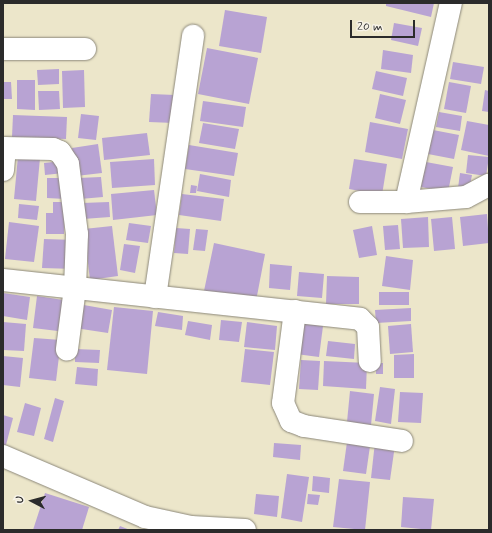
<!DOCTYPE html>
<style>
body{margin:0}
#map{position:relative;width:492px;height:533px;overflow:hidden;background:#ece6ca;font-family:Mynerve,sans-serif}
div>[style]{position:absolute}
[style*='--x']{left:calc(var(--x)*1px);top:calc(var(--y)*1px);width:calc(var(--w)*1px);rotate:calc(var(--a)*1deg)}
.building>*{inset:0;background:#b8a3d3}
.roads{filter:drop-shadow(0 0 1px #8c887a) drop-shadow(0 0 1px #8c887a)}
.minor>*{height:22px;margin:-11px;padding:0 11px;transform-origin:11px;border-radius:11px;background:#fff}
span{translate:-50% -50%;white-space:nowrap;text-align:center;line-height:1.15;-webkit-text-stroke:3px #f7f3e8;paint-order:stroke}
.frame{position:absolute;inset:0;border:4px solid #2b2b2b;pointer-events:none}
.north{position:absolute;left:12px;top:481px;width:40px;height:40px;-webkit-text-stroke:3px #f7f3e8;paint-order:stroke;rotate:276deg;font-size:11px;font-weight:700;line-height:16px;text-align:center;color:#2b2b2b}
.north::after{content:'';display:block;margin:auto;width:14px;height:18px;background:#2b2b2b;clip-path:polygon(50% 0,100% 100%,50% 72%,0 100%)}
.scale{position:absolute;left:350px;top:20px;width:65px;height:18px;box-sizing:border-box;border:2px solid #2b2b2b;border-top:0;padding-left:5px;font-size:12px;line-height:14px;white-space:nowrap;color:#2b2b2b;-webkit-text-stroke:3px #f7f3e8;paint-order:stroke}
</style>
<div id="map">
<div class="building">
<div style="clip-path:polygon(386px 3px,434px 3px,431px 17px,386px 6px)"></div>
<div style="clip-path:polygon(225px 10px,267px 17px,261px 53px,219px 46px)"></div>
<div style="clip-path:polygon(394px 23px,422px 28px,418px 46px,391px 40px)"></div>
<div style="clip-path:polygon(207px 48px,258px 58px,249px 104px,198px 94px)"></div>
<div style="clip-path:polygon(383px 50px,413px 55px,411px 73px,381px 69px)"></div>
<div style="clip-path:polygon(453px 62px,484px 67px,481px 84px,450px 79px)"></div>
<div style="clip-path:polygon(59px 69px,59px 84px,38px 85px,37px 70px)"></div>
<div style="clip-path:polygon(84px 70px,85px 107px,63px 108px,62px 71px)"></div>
<div style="clip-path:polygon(376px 71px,407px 78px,403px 96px,372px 89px)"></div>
<div style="clip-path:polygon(17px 80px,35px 80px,35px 110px,17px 109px)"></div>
<div style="clip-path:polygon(3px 82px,11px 82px,12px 99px,3px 99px)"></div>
<div style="clip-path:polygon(449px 82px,471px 86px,466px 113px,444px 109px)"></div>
<div style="clip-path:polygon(485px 90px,489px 91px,489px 112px,482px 111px)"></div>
<div style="clip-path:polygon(38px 91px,59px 91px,60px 109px,39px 110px)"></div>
<div style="clip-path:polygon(151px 94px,175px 95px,174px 123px,149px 122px)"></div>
<div style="clip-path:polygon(380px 94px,406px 100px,400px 124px,375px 118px)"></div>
<div style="clip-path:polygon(203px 101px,246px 107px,243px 127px,200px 121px)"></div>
<div style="clip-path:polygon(439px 112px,462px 116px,460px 131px,436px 127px)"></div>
<div style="clip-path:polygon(81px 114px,99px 116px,96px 140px,78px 138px)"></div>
<div style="clip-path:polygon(13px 115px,67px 117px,66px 139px,12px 137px)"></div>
<div style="clip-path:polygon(467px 121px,489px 125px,489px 156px,461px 150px)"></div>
<div style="clip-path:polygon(370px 122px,408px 129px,402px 159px,365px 152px)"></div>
<div style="clip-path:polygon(203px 123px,239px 129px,235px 149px,199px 143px)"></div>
<div style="clip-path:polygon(433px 130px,459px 135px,454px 159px,428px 154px)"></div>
<div style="clip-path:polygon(147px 133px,150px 155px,104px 160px,102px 138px)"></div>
<div style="clip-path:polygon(98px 144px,102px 173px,76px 176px,72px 148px)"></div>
<div style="clip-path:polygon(189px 145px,238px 153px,234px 176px,185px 169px)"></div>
<div style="clip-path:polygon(468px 155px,489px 157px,486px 176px,466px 173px)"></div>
<div style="clip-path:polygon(18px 156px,40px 158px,36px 201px,14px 199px)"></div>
<div style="clip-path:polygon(154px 159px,155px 185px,112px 188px,110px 162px)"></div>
<div style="clip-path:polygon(354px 159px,387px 164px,382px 195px,349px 189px)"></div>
<div style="clip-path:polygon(63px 161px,64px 173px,45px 175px,44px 163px)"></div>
<div style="clip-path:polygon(426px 162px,453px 167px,448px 192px,421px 187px)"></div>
<div style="clip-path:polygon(460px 173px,472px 175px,469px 190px,458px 188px)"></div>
<div style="clip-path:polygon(200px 174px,231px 180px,229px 197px,197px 191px)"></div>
<div style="clip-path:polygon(101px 177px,103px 197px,80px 199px,78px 178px)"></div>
<div style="clip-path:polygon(47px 178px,66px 178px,65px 199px,47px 198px)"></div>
<div style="clip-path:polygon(191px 185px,197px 186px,196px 193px,190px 193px)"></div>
<div style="clip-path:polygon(154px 190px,157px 215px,113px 220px,111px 194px)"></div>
<div style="clip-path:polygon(182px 194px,224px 199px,221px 221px,179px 215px)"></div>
<div style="clip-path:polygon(53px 202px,66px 202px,64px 234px,46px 234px,46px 213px,53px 213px)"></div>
<div style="clip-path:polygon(109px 202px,110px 217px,83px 219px,82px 203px)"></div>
<div style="clip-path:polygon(19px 204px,39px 206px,37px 220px,18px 218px)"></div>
<div style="clip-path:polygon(487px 214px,489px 243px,463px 246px,460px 217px)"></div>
<div style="clip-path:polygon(428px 217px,429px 247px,403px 248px,401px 219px)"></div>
<div style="clip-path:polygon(452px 217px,455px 249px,434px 251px,431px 219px)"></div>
<div style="clip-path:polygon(9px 222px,39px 226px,34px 262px,5px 259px)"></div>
<div style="clip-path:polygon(129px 223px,151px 226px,148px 243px,126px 240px)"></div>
<div style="clip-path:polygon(398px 225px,400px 249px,385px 250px,383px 226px)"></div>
<div style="clip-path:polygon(112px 226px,118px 276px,90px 280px,84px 229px)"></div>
<div style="clip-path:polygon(372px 226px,377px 255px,359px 258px,353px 230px)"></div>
<div style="clip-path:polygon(176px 228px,190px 229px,188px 254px,174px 253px)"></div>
<div style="clip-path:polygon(196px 229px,208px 230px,205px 251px,193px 250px)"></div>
<div style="clip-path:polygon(44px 239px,76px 240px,75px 269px,42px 268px)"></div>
<div style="clip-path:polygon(214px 243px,265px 254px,256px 301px,204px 291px)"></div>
<div style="clip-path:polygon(124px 244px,140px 246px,135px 273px,120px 270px)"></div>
<div style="clip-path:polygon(386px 256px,413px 260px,410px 290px,382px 286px)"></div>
<div style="clip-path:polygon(270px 264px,292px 266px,290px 290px,269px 288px)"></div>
<div style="clip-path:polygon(299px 272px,324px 274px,322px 298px,297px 296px)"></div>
<div style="clip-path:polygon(327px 276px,359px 277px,359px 304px,326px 304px)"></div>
<div style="clip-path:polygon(379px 292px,409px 292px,409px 305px,379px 305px)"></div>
<div style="clip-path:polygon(3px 293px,30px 297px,27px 320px,3px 316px)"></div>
<div style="clip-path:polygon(37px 296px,70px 301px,66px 332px,33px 328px)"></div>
<div style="clip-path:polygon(78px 304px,112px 310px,108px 333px,75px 328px)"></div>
<div style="clip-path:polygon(114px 307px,153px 311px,147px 374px,107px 370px)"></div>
<div style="clip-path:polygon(411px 308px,411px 321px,376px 323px,375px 310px)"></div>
<div style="clip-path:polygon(158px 312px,183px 316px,182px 330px,155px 326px)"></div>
<div style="clip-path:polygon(221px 320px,242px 322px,239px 342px,219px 340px)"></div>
<div style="clip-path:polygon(188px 321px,212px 325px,210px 340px,185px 335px)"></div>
<div style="clip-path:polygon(3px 322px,26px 324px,24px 351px,3px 350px)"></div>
<div style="clip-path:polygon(247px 322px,277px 326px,275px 350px,244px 347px)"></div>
<div style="clip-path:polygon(300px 323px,323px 326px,319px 357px,296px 354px)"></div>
<div style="clip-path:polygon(411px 324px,413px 352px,390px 354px,388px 326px)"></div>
<div style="clip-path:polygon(34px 338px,61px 340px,56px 381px,29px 378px)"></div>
<div style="clip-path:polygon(328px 341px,355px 344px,354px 359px,326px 356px)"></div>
<div style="clip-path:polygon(75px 349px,100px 350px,99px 363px,75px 362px)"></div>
<div style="clip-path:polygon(245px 349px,274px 352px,270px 385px,241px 382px)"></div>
<div style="clip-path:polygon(414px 354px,414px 378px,394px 378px,394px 355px)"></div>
<div style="clip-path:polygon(3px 356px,23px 358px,20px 387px,3px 385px)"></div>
<div style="clip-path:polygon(301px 360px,320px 361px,318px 390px,299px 389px)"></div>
<div style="clip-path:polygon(324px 361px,367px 363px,366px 389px,323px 386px)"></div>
<div style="clip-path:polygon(376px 363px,383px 363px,383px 374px,376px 374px)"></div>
<div style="clip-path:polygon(77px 367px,98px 369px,97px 386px,75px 384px)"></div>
<div style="clip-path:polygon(380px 387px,395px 389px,391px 424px,375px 421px)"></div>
<div style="clip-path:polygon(350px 391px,374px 394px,371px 425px,347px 422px)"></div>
<div style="clip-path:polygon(400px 392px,423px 393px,421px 423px,398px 422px)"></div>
<div style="clip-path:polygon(55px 398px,64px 401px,53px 442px,44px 439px)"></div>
<div style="clip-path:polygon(25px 403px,41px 408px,34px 436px,17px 432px)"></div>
<div style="clip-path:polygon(3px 415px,13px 418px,6px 445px,3px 445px)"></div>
<div style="clip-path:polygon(347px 442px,370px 446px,366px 474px,343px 471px)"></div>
<div style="clip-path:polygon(375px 442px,395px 445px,390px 480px,371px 478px)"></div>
<div style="clip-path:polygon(274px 443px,301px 445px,300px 460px,273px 457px)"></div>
<div style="clip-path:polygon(287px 474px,309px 477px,302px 522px,281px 518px)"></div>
<div style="clip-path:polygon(313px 476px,330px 478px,329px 493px,312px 491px)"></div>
<div style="clip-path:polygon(339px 479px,370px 482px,365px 530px,333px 527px)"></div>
<div style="clip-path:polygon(45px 493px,89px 507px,82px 530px,33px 530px)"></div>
<div style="clip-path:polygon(256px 494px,279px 496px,277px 517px,254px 514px)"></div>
<div style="clip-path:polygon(308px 494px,320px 495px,318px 505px,307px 504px)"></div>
<div style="clip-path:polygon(403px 497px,434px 499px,431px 530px,401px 527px)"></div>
<div style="clip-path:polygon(120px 526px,130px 530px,118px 530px)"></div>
</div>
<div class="roads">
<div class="minor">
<div style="--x:3;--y:49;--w:82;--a:0"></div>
<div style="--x:3;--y:148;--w:50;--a:1.1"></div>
<div style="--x:53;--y:149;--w:8;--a:23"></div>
<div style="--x:60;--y:152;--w:14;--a:56"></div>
<div style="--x:68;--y:164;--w:71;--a:82.7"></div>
<div style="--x:77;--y:234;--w:54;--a:92.1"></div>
<div style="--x:75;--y:288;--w:62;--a:97.5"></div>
<div style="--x:3;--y:170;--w:22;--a:-85"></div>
<div style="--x:360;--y:202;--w:46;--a:0"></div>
<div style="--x:406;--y:202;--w:60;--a:-4.8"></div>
<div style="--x:466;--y:197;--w:26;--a:-28"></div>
<div style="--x:406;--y:202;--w:204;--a:-77.3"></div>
<div style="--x:3;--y:280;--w:359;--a:6.2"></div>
<div style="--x:360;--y:319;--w:11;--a:45"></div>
<div style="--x:368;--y:327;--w:34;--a:87"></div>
<div style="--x:155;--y:297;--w:264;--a:-81.7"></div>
<div style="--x:295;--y:311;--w:93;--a:97.4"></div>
<div style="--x:283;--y:403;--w:20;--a:66"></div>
<div style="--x:291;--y:421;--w:14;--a:21"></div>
<div style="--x:304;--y:426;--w:99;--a:8.7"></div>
<div style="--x:3;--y:456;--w:155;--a:23.2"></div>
<div style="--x:145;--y:517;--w:47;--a:12.3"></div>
<div style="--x:191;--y:527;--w:54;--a:3.2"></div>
</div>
</div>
<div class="frame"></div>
<div class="north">U</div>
<div class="scale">20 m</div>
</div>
